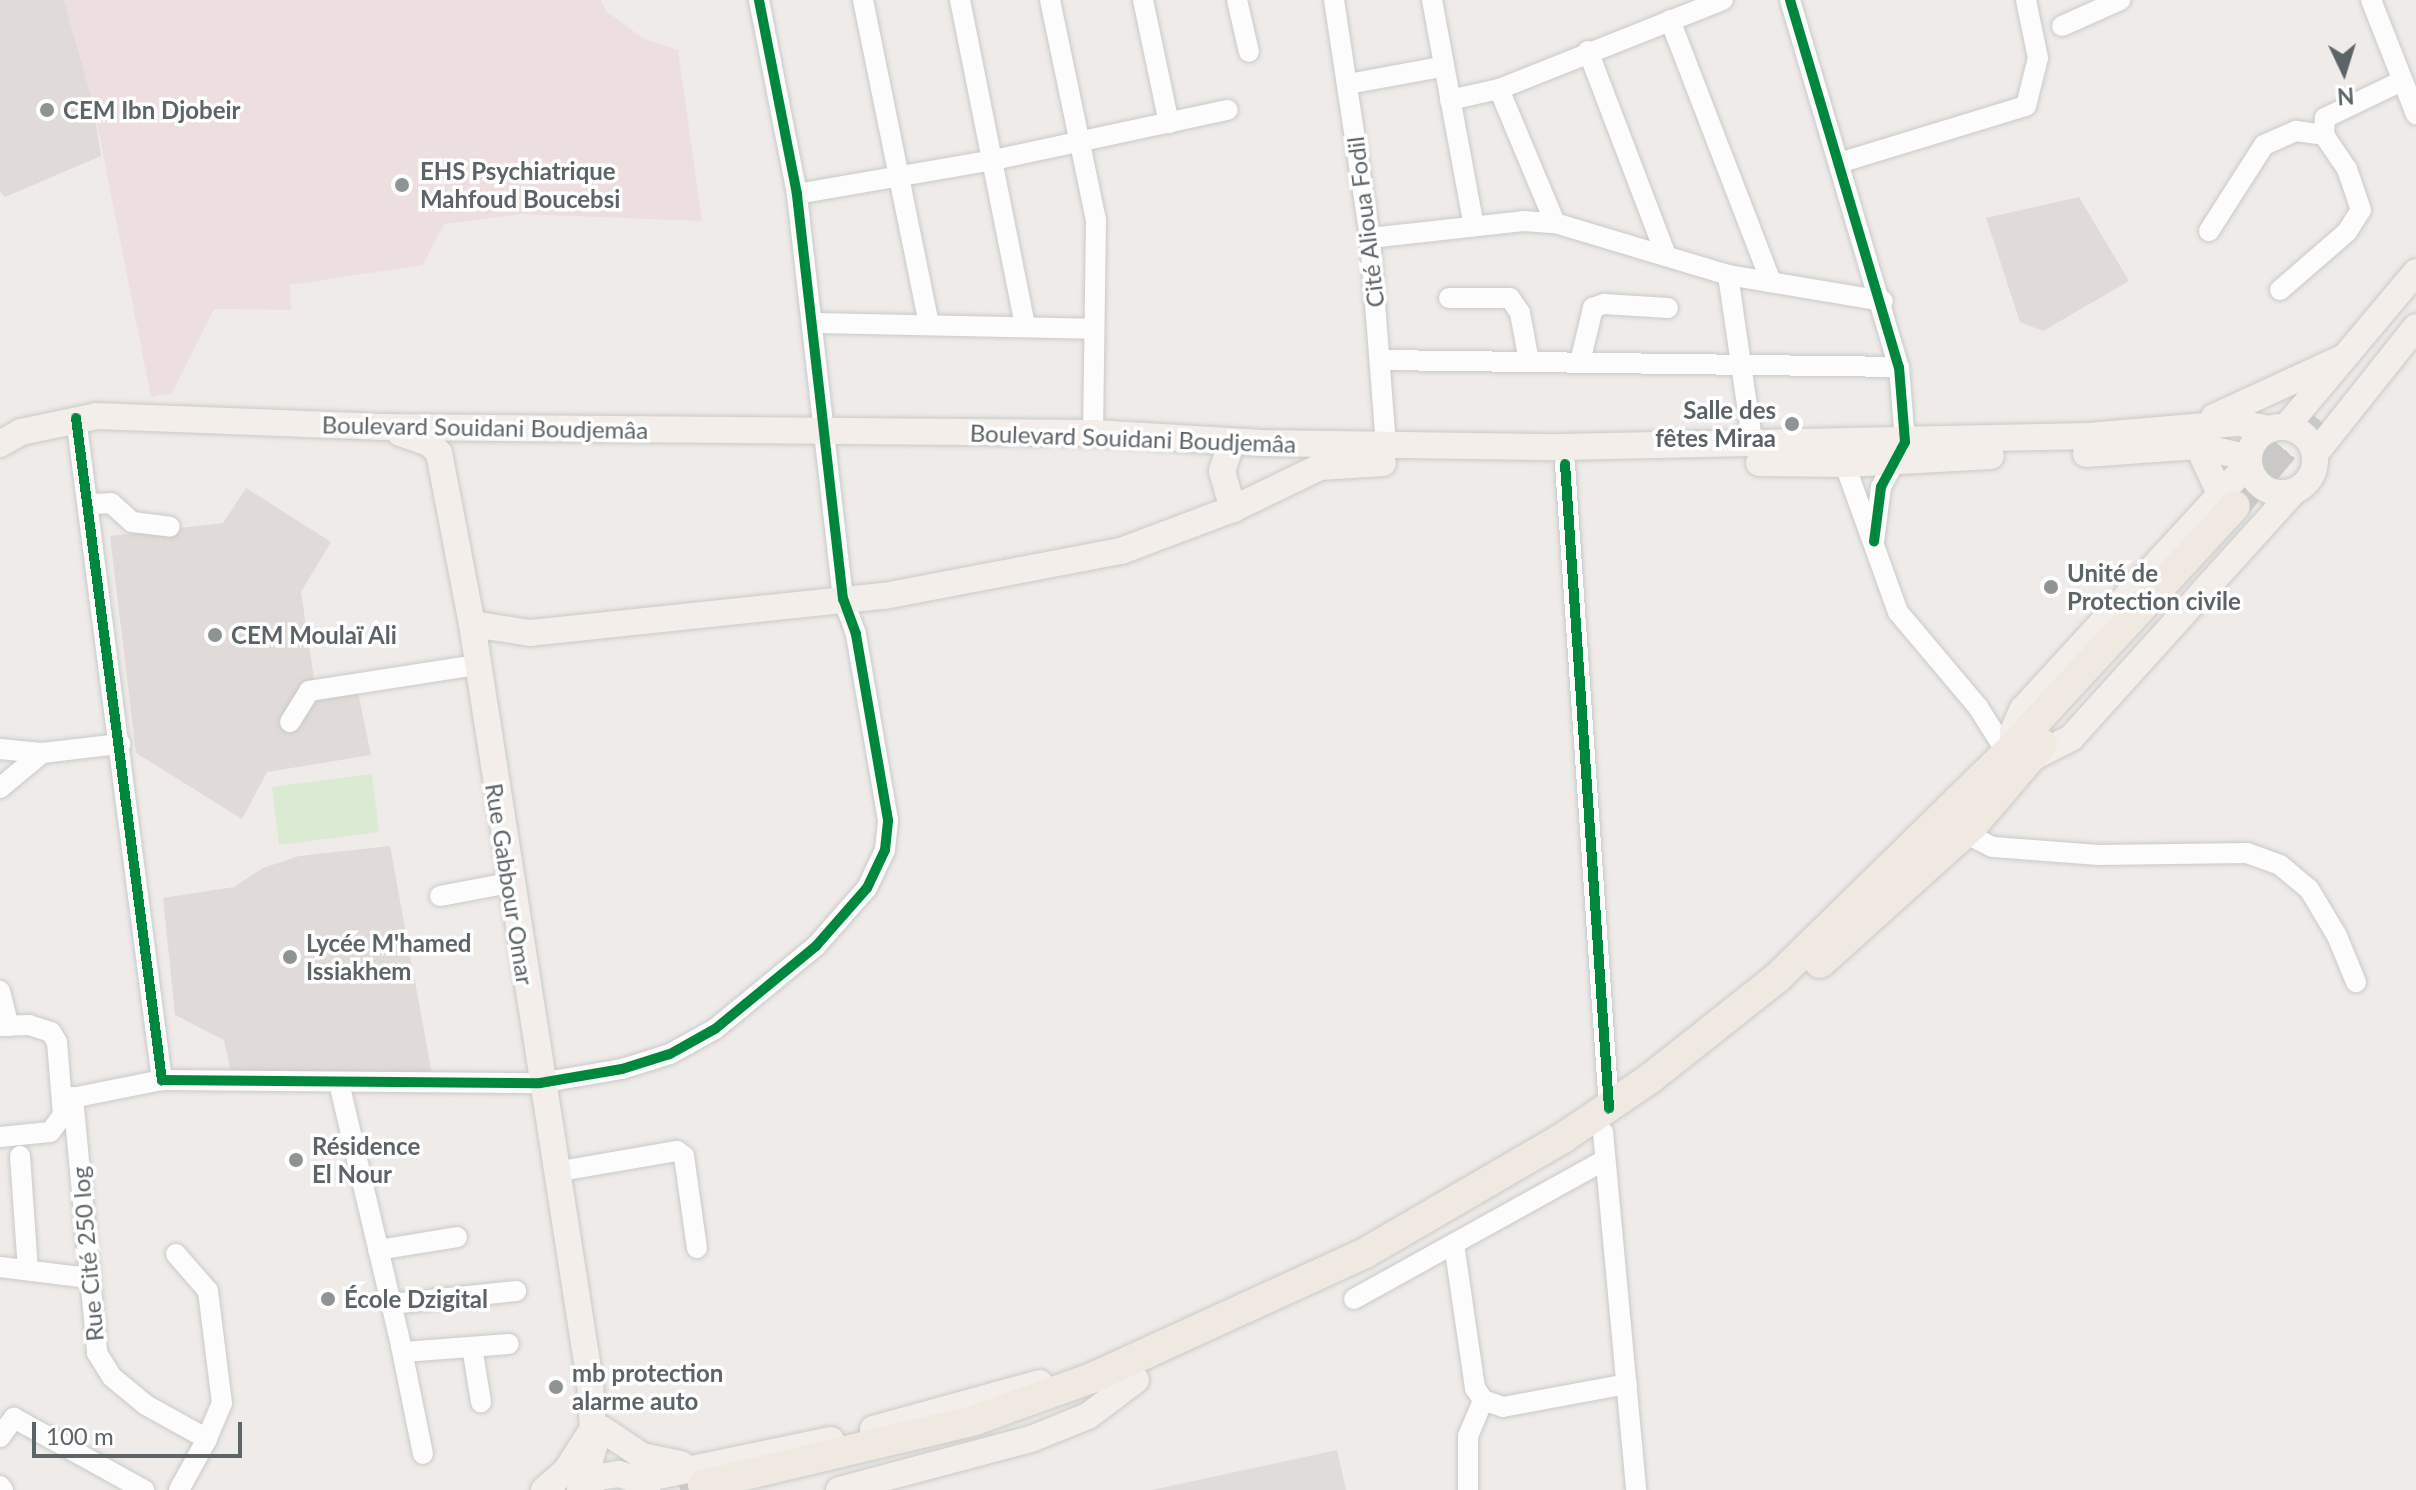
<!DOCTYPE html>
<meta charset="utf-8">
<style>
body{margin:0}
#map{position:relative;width:2416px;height:1490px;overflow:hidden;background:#eeebe8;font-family:Lato,sans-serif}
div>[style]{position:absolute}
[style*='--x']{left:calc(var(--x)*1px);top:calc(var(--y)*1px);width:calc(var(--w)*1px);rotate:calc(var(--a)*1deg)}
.industrial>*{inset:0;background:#dfdcd9}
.education>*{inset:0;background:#e0dbd8}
.medical>*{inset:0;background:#eddfdf}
.green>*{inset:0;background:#dbead3}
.highway-tunnel>*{height:30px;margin-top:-15px;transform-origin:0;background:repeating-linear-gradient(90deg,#cac9c8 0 30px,transparent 0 45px)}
.roads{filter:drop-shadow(0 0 2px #c9cac9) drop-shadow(0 0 2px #c9cac9)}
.minor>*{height:20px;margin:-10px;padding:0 10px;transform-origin:10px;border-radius:10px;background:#fcfcfc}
.major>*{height:26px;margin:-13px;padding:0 13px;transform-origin:13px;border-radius:13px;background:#f3eee9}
.major>.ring{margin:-13px;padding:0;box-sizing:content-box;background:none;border:26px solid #f3eee9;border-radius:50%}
.highway>*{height:30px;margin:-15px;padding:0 15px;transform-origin:15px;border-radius:15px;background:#f0e9e2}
.cycleway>*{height:10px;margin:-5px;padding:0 5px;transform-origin:5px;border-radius:5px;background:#00873e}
.dots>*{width:22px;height:22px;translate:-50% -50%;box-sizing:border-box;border:4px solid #fff;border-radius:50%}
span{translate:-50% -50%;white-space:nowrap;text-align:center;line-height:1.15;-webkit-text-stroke:7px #fff;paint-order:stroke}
.poi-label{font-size:24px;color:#5d6467;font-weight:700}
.left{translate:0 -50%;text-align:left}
.right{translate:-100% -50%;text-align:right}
.street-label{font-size:24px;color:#5d6467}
.north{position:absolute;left:2304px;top:32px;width:80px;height:80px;-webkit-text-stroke:6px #fff;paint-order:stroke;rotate:176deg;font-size:22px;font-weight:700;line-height:32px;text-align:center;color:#5d6467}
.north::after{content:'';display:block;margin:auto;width:28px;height:36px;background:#5d6467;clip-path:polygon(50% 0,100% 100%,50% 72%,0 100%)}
.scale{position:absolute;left:32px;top:1422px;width:210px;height:36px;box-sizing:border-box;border:4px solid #5d6467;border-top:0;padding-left:10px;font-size:24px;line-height:28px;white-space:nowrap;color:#5d6467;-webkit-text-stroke:6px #fff;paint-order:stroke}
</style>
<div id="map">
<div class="industrial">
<div style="clip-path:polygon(1337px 1450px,1346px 1490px,1152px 1490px)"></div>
</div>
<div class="education">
<div style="clip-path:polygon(0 0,64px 0,92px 98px,101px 156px,5px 197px,0 192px)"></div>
<div style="clip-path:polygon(2079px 197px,2129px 281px,2043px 331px,2020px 322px,1986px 218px)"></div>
<div style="clip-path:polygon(246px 488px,331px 542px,301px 592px,316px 692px,357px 687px,371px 755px,267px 772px,242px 819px,136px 753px,110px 536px,223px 523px)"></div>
<div style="clip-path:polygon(390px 846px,432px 1074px,232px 1076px,224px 1040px,175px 1015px,163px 898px,234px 887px,263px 868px,299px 856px)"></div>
</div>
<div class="medical">
<div style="clip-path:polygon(64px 0,601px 0,606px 11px,644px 39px,678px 50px,702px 221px,521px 214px,444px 224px,423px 265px,290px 285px,291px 310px,214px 309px,172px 393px,151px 397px,92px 98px)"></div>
</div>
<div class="green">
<div style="clip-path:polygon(372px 774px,379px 832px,279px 845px,272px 787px)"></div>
</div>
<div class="highway-tunnel">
<div style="--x:2235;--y:506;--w:130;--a:-49.7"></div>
<div style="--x:680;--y:1490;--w:24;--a:-12"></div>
</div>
<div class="roads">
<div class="minor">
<div style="--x:863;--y:0;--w:330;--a:78.5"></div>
<div style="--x:960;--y:0;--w:330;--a:78.7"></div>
<div style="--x:1050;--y:0;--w:225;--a:78.2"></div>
<div style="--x:1096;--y:220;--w:213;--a:90.8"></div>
<div style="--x:1143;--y:0;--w:126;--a:78.1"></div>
<div style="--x:1237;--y:0;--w:53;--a:77"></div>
<div style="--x:1334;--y:0;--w:241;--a:81.4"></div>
<div style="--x:1370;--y:238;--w:208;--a:85.6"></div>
<div style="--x:1432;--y:0;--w:230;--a:79.5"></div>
<div style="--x:1790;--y:0;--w:383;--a:73.5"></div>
<div style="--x:1899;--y:367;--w:75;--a:85.4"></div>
<div style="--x:1905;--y:442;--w:51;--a:118.1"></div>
<div style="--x:1881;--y:487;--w:55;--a:97.3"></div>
<div style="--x:2371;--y:0;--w:123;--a:68.5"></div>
<div style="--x:1670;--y:20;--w:281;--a:68.9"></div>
<div style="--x:2062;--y:26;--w:64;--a:-24.1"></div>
<div style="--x:1588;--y:51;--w:216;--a:69.1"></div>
<div style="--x:1348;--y:84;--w:95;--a:-10.4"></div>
<div style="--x:1499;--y:89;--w:145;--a:67.3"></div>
<div style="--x:1450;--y:100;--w:50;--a:-12.7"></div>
<div style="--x:1499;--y:89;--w:241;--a:-21.7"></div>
<div style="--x:1839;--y:163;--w:195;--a:-17"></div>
<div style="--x:2026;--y:106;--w:49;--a:-76"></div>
<div style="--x:2038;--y:58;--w:59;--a:-101.7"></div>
<div style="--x:797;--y:194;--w:200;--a:-9.8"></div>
<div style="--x:994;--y:160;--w:239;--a:-12.1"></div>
<div style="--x:2209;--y:231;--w:102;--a:-57.4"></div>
<div style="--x:2264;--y:145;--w:35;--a:-24"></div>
<div style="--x:2296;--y:131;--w:28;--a:8"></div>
<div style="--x:1370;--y:238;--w:154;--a:-6.3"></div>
<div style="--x:1523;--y:221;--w:32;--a:4"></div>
<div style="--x:1555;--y:223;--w:181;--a:16.7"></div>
<div style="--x:1728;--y:275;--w:157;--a:9.5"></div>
<div style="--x:1728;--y:275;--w:173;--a:81.7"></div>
<div style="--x:2280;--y:290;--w:89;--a:-40.9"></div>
<div style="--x:2347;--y:232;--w:26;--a:-58"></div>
<div style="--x:2361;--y:210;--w:43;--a:-108.9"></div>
<div style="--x:2347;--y:169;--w:41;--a:-124.1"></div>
<div style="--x:2324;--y:135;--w:17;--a:-87"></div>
<div style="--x:2325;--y:118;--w:85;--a:-25.7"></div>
<div style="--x:1449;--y:298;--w:61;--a:0"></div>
<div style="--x:1510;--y:298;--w:18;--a:56"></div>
<div style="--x:1520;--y:313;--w:49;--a:79.4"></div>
<div style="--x:814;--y:323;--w:279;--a:1.2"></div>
<div style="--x:1380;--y:360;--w:519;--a:0.77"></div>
<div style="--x:1580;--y:362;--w:56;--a:-76.5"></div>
<div style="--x:1593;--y:308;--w:12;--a:-20"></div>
<div style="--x:1604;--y:304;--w:64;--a:3.6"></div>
<div style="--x:76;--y:418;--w:668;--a:82.6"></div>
<div style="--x:162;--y:1080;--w:378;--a:0.5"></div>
<div style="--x:540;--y:1083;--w:83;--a:-9.7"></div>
<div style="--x:622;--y:1069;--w:50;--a:-17.4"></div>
<div style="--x:670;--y:1054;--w:51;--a:-29.1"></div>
<div style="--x:715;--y:1029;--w:131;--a:-39.4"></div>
<div style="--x:816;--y:946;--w:77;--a:-48.7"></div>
<div style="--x:867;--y:888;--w:42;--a:-64.7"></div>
<div style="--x:885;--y:850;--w:30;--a:-84"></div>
<div style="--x:888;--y:820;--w:189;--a:-99.8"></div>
<div style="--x:856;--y:634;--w:37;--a:-110"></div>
<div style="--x:843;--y:599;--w:408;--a:-96.5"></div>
<div style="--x:797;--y:194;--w:198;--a:-101.1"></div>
<div style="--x:1847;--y:453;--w:23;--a:85"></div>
<div style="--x:1849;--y:476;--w:145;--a:70.2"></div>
<div style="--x:1898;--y:612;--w:124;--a:49.9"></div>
<div style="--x:1978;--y:707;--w:54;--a:57.8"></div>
<div style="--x:1565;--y:464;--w:646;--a:86.09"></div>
<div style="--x:88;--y:504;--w:23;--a:-2"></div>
<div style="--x:111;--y:503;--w:28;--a:42"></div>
<div style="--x:132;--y:522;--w:38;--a:7"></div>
<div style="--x:290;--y:722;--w:36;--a:-58"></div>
<div style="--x:309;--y:691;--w:170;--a:-8.8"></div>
<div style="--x:0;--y:749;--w:42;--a:5.4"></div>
<div style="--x:0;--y:788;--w:55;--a:-39.8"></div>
<div style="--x:42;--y:753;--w:79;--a:-6.6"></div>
<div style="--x:1965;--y:833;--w:31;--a:27"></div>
<div style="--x:1993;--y:847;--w:106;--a:4.3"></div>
<div style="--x:2099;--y:855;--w:148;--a:-0.8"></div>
<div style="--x:2247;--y:853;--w:35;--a:20"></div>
<div style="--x:2280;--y:865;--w:38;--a:40"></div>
<div style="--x:2309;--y:889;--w:55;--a:59.2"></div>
<div style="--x:2337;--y:936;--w:50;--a:67.6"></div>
<div style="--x:440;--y:896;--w:70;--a:-10.7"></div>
<div style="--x:0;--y:991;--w:36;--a:76"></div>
<div style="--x:0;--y:1026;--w:29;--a:-2"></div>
<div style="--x:29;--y:1025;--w:23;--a:18"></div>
<div style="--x:51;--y:1032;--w:12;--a:59"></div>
<div style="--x:57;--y:1042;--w:73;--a:85.3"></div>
<div style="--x:63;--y:1115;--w:21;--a:127"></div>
<div style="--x:50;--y:1132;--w:50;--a:174.3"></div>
<div style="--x:339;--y:1083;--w:270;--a:76.7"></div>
<div style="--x:401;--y:1346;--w:7;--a:63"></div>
<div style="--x:404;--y:1352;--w:105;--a:-4.4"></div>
<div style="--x:73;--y:1097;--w:257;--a:84.6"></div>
<div style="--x:97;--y:1353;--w:28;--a:58"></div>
<div style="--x:112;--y:1377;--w:44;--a:39.5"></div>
<div style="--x:146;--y:1405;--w:70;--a:29.1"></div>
<div style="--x:207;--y:1439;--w:58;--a:118.8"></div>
<div style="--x:62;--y:1100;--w:102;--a:-11.3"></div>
<div style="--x:1603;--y:1132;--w:360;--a:84.7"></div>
<div style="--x:20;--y:1156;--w:114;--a:86"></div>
<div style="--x:555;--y:1172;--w:124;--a:-9.8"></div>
<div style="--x:677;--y:1151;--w:9;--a:36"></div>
<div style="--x:684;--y:1156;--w:93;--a:82"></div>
<div style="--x:1454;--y:1244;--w:146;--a:81.7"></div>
<div style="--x:1475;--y:1388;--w:14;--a:56"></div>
<div style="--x:1483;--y:1400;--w:21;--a:19"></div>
<div style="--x:1503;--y:1407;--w:126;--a:-10.5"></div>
<div style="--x:378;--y:1250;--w:80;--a:-9.3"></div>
<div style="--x:176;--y:1254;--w:49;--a:49.1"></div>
<div style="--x:208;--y:1291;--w:113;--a:82.9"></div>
<div style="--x:222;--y:1403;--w:39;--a:113"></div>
<div style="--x:0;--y:1267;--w:89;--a:7.1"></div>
<div style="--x:1354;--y:1299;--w:287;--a:-29"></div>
<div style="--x:391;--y:1304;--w:126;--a:-5.9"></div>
<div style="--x:401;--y:1346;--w:110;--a:78.5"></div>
<div style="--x:472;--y:1347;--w:56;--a:80.7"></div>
<div style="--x:0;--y:1437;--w:24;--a:-54"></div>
<div style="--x:14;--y:1418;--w:149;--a:29"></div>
<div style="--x:0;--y:1486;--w:5;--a:53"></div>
<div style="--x:1468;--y:1490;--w:54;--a:-90"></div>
<div style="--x:1468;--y:1436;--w:39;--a:-67"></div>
</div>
<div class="major">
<div style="--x:2214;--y:417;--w:141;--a:-24.7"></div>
<div class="ring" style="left:2249px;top:427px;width:40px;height:40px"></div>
<div style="--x:2286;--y:427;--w:202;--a:-50"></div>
<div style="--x:400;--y:433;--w:31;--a:19"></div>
<div style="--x:429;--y:443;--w:14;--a:45"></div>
<div style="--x:439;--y:453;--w:174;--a:79.1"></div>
<div style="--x:472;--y:624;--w:767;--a:81.15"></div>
<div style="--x:590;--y:1382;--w:64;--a:86.4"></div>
<div style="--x:594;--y:1446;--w:42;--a:105"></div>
<div style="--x:1232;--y:442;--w:31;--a:109"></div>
<div style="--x:1222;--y:471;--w:40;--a:74"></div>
<div style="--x:0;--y:444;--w:24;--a:-30"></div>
<div style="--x:21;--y:432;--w:78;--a:-11.9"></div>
<div style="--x:97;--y:416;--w:282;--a:2.2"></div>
<div style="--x:379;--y:427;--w:714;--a:0.48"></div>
<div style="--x:1093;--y:433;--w:166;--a:3.4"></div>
<div style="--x:1259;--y:443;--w:301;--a:0.8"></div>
<div style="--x:1560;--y:447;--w:529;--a:-1.19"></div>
<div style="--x:2089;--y:436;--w:151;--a:-5"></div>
<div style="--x:2239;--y:423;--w:31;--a:11"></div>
<div style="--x:2198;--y:446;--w:53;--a:65.4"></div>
<div style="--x:2086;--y:454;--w:112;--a:-4.1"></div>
<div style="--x:2198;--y:446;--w:52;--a:13.2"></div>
<div style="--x:2315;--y:454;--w:162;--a:-51.5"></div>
<div style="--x:1759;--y:463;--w:88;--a:0.7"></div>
<div style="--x:1847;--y:464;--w:144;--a:-3.2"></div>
<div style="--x:472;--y:624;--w:59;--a:8.8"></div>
<div style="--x:530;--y:633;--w:356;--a:-6"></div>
<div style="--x:884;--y:596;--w:241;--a:-10.8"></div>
<div style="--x:1121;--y:551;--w:120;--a:-20.6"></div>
<div style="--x:1233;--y:509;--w:97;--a:-25.8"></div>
<div style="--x:1320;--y:467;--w:63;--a:-3.6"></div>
<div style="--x:2013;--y:748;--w:17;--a:-90"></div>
<div style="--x:2013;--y:731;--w:24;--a:-66"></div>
<div style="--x:2023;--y:709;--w:334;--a:-47.4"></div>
<div style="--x:2028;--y:760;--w:48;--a:-27.1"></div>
<div style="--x:2071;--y:738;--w:331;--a:-47.9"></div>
<div style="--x:602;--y:1429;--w:48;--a:34"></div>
<div style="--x:642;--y:1456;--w:40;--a:12"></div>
<div style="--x:873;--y:1429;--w:173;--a:-15.4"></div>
<div style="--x:639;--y:1480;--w:196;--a:-11.8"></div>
<div style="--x:544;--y:1490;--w:29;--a:-41"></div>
<div style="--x:566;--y:1471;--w:43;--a:-57.4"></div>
<div style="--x:580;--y:1490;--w:23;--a:-34"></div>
<div style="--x:599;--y:1477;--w:20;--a:-9"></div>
<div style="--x:619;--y:1474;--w:21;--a:17"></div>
<div style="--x:639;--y:1480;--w:13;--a:51"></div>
<div style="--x:839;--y:1490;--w:199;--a:-14.9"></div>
<div style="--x:1031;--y:1439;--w:61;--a:-22"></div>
<div style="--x:1088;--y:1416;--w:60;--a:-36.9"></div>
</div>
<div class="highway">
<div style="--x:1820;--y:963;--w:205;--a:-42"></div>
<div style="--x:1972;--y:826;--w:108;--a:-49.5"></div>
<div style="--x:703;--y:1485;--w:280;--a:-13.4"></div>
<div style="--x:975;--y:1420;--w:124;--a:-19.7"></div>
<div style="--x:1092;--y:1378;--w:302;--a:-24.6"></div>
<div style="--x:1367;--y:1252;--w:227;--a:-30.2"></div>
<div style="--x:1563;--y:1138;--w:108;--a:-34.4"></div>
<div style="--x:1652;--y:1077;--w:161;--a:-38.4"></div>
<div style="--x:1778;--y:977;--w:320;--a:-44.4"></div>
<div style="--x:2007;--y:753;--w:336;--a:-47.3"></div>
</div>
</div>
<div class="cycleway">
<div style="--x:1790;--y:0;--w:383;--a:73.5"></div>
<div style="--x:1899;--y:367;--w:75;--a:85.4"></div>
<div style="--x:1905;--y:442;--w:51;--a:118.1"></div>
<div style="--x:1881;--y:487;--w:55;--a:97.3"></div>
<div style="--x:76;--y:418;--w:668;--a:82.6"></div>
<div style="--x:162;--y:1080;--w:378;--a:0.5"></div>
<div style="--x:540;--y:1083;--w:83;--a:-9.7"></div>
<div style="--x:622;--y:1069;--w:50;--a:-17.4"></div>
<div style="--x:670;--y:1054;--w:51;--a:-29.1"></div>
<div style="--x:715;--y:1029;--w:131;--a:-39.4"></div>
<div style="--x:816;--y:946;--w:77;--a:-48.7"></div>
<div style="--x:867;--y:888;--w:42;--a:-64.7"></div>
<div style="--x:885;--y:850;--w:30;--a:-84"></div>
<div style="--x:888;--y:820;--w:189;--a:-99.8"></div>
<div style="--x:856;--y:634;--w:37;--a:-110"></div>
<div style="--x:843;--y:599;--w:408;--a:-96.5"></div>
<div style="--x:797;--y:194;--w:198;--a:-101.1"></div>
<div style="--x:1565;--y:464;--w:646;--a:86.09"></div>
</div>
<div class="dots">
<div style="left:47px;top:110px;background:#909394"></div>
<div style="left:402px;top:185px;background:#909394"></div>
<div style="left:1792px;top:424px;background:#909394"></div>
<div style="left:2051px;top:587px;background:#909394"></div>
<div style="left:215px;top:635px;background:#909394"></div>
<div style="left:290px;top:957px;background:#909394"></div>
<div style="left:296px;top:1160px;background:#909394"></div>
<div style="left:328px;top:1299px;background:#909394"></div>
<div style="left:556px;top:1387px;background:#909394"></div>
</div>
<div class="poi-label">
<span class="left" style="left:63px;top:110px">CEM Ibn Djobeir</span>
<span class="left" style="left:420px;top:185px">EHS Psychiatrique<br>Mahfoud Boucebsi</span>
<span class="right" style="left:1776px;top:424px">Salle des<br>fêtes Miraa</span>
<span class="left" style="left:2067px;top:587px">Unité de<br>Protection civile</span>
<span class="left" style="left:231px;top:635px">CEM Moulaï Ali</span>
<span class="left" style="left:306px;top:957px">Lycée M'hamed<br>Issiakhem</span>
<span class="left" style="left:312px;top:1160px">Résidence<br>El Nour</span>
<span class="left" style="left:344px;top:1299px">École Dzigital</span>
<span class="left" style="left:572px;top:1387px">mb protection<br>alarme auto</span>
</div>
<div class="street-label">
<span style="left:1365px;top:222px;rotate:-97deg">Cité Alioua Fodil</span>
<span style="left:485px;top:427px;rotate:1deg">Boulevard Souidani Boudjemâa</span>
<span style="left:1133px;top:438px;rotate:2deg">Boulevard Souidani Boudjemâa</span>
<span style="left:510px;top:884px;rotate:81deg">Rue Gabbour Omar</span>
<span style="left:87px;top:1254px;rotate:-95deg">Rue Cité 250 log</span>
</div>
<div class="north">N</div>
<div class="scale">100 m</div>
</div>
